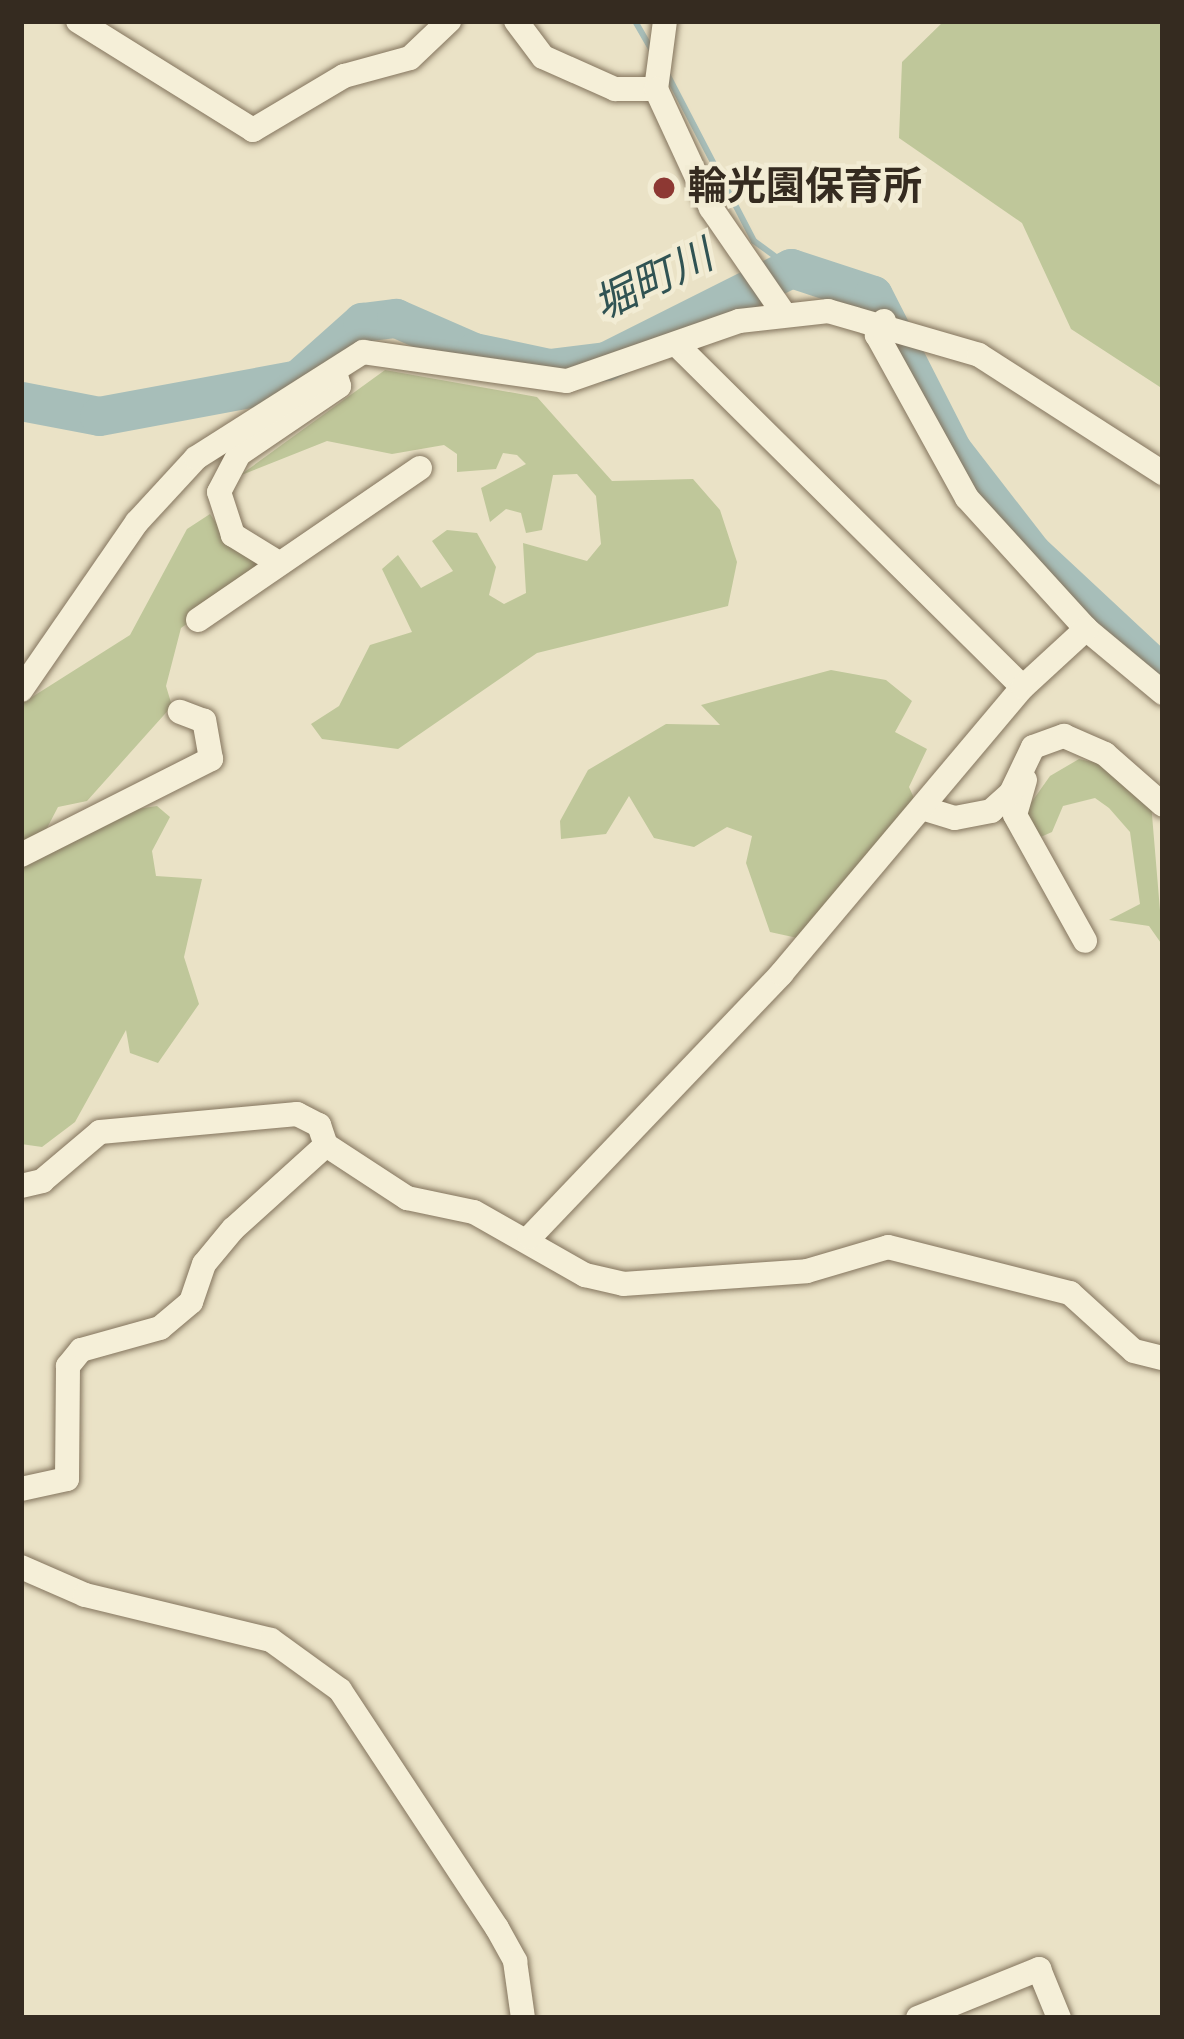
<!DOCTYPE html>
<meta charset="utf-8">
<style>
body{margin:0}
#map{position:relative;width:1184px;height:2039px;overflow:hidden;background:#eae2c6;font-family:Spectral,"Noto Sans JP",serif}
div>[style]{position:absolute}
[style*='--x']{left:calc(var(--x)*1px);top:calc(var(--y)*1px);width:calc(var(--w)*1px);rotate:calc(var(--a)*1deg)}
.green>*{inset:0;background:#bfc79a}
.stream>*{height:6px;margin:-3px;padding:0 3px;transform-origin:3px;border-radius:3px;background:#a7beb9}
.river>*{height:39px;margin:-19.5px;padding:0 19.5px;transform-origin:19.5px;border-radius:19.5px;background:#a7beb9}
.roads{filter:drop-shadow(0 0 3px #83745d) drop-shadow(0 0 3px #83745d)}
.minor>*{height:24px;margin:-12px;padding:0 12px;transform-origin:12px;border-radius:12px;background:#f5efd8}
.dots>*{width:33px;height:33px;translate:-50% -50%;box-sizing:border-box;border:6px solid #f2ecd4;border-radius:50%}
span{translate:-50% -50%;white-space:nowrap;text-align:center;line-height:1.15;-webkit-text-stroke:9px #f2ecd4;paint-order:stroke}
.poi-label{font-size:39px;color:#352b20;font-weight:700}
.left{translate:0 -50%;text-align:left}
.water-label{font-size:42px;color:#305353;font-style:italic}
.frame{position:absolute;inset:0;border:24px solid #352b20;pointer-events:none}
</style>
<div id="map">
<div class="green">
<div style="clip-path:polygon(944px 21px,1163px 21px,1163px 389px,1071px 329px,1022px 223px,899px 138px,902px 62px)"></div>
<div style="clip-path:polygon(385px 370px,537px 397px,612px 481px,693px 479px,720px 510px,737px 562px,728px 606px,537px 653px,398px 749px,322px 739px,311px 724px,339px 706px,370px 645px,412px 632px,382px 569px,398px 555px,421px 588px,453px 571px,432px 541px,447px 530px,477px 533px,496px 567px,489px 595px,504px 604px,526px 593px,523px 543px,587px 561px,601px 544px,596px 496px,577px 474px,553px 475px,542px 530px,526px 533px,521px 513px,506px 509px,490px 522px,481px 488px,526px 464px,517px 455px,503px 453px,496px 469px,457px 472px,457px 454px,444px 445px,392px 454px,327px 441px,239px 476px)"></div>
<div style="clip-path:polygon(210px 514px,230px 543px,263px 555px,245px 583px,181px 628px,166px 686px,172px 706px,87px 801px,58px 807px,45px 832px,21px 845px,21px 704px,130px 635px,187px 529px)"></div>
<div style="clip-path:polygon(831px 670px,886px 680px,912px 701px,895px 732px,927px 749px,909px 787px,914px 798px,802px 939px,770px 932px,746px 863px,752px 836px,727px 827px,694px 847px,654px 838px,629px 796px,606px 834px,561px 839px,560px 821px,588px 770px,666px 724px,720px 725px,701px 705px)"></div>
<div style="clip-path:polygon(1079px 759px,1107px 765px,1151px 803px,1163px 946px,1149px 926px,1109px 920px,1140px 904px,1130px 832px,1109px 808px,1095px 798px,1063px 806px,1052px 832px,1036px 839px,1026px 810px,1050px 776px)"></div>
<div style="clip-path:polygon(157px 806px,170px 817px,152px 851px,156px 876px,202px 879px,184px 957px,199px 1004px,158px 1063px,130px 1053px,126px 1030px,75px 1122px,42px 1147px,21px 1144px,21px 866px,124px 811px)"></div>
</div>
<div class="stream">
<div style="--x:635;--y:21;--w:38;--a:60"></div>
<div style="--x:665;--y:70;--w:193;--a:62.5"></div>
<div style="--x:754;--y:241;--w:46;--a:36.1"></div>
</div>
<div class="river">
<div style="--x:21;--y:401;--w:79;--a:10.9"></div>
<div style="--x:99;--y:416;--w:202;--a:-10.5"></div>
<div style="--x:298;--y:379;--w:86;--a:-41.7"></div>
<div style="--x:362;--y:322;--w:34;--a:-7"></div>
<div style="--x:396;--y:318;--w:85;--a:23.6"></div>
<div style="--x:474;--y:352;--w:77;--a:12"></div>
<div style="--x:549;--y:368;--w:57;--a:-7"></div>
<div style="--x:606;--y:361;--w:207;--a:-26.7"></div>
<div style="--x:791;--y:268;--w:86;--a:18.2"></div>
<div style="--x:873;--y:295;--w:174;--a:63"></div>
<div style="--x:952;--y:450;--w:130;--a:52.2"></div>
<div style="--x:1032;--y:553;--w:179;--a:43"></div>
</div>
<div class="roads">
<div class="minor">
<div style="--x:78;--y:21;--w:206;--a:31.9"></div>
<div style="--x:253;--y:130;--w:106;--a:-30.7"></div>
<div style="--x:344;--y:76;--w:68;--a:-15.3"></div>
<div style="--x:410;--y:58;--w:54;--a:-43.5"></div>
<div style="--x:516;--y:21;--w:45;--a:53.1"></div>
<div style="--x:543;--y:57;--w:79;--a:24"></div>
<div style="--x:615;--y:89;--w:41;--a:0"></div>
<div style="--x:665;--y:21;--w:69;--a:97.5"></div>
<div style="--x:656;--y:89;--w:131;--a:65.2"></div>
<div style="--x:711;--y:208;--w:129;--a:55.4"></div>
<div style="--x:884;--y:321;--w:16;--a:117"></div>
<div style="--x:877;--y:335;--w:186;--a:61.1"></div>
<div style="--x:967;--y:498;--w:177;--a:47.7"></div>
<div style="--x:1086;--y:629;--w:100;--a:39.7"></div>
<div style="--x:677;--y:345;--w:486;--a:44.7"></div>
<div style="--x:277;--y:562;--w:52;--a:-148.5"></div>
<div style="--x:233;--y:535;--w:45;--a:-108"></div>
<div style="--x:219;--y:492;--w:43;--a:-62.2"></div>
<div style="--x:239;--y:454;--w:121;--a:-34.2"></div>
<div style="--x:339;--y:386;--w:7;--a:-106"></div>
<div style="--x:198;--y:620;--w:269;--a:-34.4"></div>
<div style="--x:21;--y:690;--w:204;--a:-55.4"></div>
<div style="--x:137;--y:522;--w:87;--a:-47.3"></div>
<div style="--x:196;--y:458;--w:198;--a:-32.4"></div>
<div style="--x:363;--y:352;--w:206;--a:8.1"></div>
<div style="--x:567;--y:381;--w:182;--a:-19.2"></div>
<div style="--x:739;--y:321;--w:90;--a:-6.4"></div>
<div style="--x:828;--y:311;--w:157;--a:16.2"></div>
<div style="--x:979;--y:355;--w:219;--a:32.7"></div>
<div style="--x:1025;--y:780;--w:36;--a:106"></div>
<div style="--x:1015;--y:815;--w:144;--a:60.9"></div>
<div style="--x:922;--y:808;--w:34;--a:17"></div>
<div style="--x:955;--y:818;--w:37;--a:-11"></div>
<div style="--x:991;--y:811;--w:27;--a:-42"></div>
<div style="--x:1011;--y:793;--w:51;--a:-64.4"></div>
<div style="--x:1033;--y:747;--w:33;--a:-20"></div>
<div style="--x:1064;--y:736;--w:45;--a:23.7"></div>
<div style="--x:1105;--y:754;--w:77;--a:41.3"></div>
<div style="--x:21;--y:855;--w:213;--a:-26.8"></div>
<div style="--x:211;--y:759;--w:39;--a:-100"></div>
<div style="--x:204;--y:721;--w:26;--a:-159"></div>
<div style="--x:326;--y:1145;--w:97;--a:33.2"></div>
<div style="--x:407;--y:1198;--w:68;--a:11.8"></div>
<div style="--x:474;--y:1212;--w:128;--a:29.6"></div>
<div style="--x:585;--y:1275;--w:39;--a:13"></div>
<div style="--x:623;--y:1284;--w:184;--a:-4"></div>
<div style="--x:807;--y:1271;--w:84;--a:-16.5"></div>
<div style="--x:888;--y:1247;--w:188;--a:14.2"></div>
<div style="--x:1070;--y:1293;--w:86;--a:42.2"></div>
<div style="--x:1134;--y:1351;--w:30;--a:14"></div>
<div style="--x:21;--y:1186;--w:22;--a:-13"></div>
<div style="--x:42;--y:1181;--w:76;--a:-40.2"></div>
<div style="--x:100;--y:1132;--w:198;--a:-5.2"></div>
<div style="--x:297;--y:1114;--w:25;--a:27"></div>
<div style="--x:319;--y:1125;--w:21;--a:71"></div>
<div style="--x:326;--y:1145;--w:125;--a:137.9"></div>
<div style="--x:233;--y:1229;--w:45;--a:129.6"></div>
<div style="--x:204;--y:1264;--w:40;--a:108.9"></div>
<div style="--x:191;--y:1302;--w:40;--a:140"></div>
<div style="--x:160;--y:1328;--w:82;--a:164.4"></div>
<div style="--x:81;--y:1350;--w:21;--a:129"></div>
<div style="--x:68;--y:1366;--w:113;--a:90.5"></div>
<div style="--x:67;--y:1479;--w:47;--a:167.7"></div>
<div style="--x:530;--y:1237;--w:364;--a:-46.3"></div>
<div style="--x:781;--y:974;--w:375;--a:-49.9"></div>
<div style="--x:1023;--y:687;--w:86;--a:-42.6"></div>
<div style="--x:21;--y:1567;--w:70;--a:23.6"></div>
<div style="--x:85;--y:1595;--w:191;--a:13.6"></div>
<div style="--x:271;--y:1640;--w:85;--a:35.9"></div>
<div style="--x:340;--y:1690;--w:285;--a:56.6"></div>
<div style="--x:497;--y:1928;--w:38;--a:61"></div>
<div style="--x:515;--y:1961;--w:58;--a:82"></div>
<div style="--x:918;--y:2018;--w:131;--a:-22"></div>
<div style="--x:1039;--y:1969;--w:53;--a:67.8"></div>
</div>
</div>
<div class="dots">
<div style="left:664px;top:188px;background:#8d3833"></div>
</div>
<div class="poi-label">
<span class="left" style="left:688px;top:188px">輪光園保育所</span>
</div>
<div class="water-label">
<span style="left:654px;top:282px;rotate:-26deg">堀町川</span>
</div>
<div class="frame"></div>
</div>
